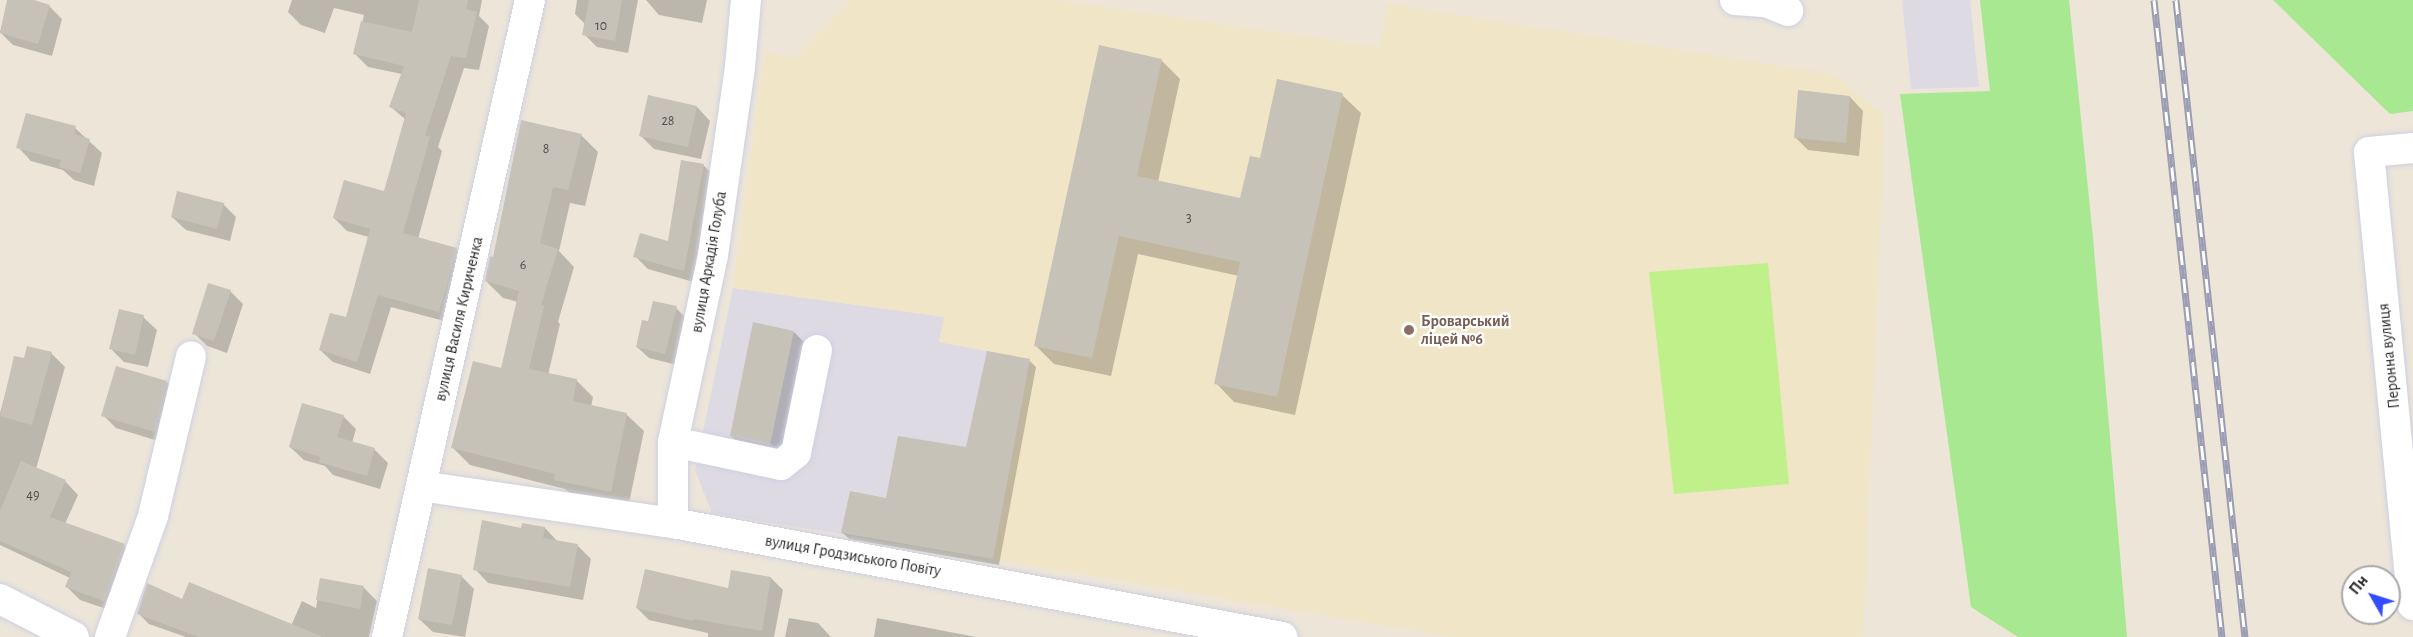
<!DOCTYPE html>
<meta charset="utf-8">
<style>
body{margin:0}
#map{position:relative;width:2413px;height:637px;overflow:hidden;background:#ece5d8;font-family:"Alegreya Sans",sans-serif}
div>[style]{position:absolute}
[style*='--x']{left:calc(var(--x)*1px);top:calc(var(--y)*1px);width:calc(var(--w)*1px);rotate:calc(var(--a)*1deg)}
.industrial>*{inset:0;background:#dddae4}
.education>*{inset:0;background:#f0e5c6}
.green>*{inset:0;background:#a8e890}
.pitch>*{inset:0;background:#bff08a}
.shadow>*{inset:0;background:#0003}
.building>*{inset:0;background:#c7c2b8}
.roads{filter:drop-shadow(0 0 2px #ced0e3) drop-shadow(0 0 2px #ced0e3)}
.minor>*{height:30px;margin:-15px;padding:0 15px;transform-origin:15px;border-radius:15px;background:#fff}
.rail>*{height:7px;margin-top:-3.5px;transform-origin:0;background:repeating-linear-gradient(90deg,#fff 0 14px,#9b9db5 0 28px);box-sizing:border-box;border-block:2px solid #9b9db5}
.dots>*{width:16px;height:16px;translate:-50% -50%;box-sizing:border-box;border:3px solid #fff;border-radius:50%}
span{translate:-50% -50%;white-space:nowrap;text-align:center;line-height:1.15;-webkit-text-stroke:4.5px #fff;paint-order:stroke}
.number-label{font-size:14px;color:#504e4c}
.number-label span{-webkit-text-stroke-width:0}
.street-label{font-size:16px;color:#282828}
.education-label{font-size:16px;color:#785e54;font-weight:700}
.left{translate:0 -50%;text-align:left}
.north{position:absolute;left:2341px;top:565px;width:60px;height:60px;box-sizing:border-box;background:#fff;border:2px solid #a9a9a9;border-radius:50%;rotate:309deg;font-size:16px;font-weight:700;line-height:24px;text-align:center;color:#282828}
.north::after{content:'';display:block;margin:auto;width:21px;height:27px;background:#334cff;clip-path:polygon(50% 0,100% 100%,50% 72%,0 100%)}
</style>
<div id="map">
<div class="industrial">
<div style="clip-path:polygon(1902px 0,1970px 0,1979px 87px,1911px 89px)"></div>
<div style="clip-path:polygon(733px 288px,945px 317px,939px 342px,1030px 359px,993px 559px,712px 513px,695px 470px)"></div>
</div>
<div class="education">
<div style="clip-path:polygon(851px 0,1057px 0,1379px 47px,1387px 4px,1834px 74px,1885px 116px,1863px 637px,1453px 637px,993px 559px,1030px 359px,939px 342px,944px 317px,733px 288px,765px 52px,795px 58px)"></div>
</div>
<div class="green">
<div style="clip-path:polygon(1980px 0,2069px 0,2093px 238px,2127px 637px,2018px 637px,1971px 607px,1900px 94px,1990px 91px)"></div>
<div style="clip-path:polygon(2273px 0,2413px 0,2413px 111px,2390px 114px)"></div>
</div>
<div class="pitch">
<div style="clip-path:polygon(1768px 263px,1789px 484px,1674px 494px,1649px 272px)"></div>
</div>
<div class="shadow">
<div style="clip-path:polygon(9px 0,29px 0,49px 6px,62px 19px,52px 56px,13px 45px,0 32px)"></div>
<div style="clip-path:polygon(292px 0,482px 0,479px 16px,489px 26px,479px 70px,464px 68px,438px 147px,442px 151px,418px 239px,456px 249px,469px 262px,452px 323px,391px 307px,370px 374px,333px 362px,320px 350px,347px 319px,369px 237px,347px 231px,334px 218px,385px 192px,406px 120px,391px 107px,402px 74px,368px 67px,355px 54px,364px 15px,334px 8px,325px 33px,301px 25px,288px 12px)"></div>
<div style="clip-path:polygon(577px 0,638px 0,628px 53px,597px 47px,584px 34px,586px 25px,575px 14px)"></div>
<div style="clip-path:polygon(646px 0,707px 0,702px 23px,659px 15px)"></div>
<div style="clip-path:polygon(1161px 60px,1180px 79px,1158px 182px,1241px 200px,1261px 160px,1342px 95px,1361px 113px,1295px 415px,1234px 402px,1216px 383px,1239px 276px,1138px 254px,1111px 376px,1054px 364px,1035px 345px)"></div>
<div style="clip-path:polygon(1850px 97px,1863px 111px,1859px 156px,1808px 150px,1795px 137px)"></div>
<div style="clip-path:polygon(697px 107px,710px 121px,701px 159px,654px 149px,641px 136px)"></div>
<div style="clip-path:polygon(75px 128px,102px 153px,94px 186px,74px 180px,63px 170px,31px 161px,18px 147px)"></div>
<div style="clip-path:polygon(581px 135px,598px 152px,585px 206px,570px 203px,559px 251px,574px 267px,558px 322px,560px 324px,548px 375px,576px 380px,593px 397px,591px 407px,627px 415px,644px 431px,628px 508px,573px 496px,565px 489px,470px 465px,453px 448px,502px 370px,518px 302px,503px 298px,486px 281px,494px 259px)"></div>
<div style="clip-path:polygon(703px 165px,717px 178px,697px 283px,648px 269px,635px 256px,669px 243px)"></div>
<div style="clip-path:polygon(223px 204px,236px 217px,230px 241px,186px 230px,172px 217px)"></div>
<div style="clip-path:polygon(230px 291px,243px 304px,227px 353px,207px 346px,194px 333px)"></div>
<div style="clip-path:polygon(676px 308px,687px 319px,677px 365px,649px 358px,637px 347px,649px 323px)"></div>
<div style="clip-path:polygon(143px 317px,157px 330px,148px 367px,124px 362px,111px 349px)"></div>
<div style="clip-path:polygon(794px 332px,807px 345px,783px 457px,744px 449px,731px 436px)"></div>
<div style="clip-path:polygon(28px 347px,52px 354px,65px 367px,36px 469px,65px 481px,78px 495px,65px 524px,124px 546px,137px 559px,118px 613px,80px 600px,67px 587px,70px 578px,0 545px,0 413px,15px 358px,25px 360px)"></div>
<div style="clip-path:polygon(1030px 361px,1036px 367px,999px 565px,849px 539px,843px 533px,967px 449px)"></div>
<div style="clip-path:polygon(167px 382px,180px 395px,168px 444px,116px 428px,103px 415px)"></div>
<div style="clip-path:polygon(343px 416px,356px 429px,352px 443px,375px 450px,388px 463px,380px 489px,333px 475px,325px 466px,304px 460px,290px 447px)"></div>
<div style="clip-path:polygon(545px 528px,558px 542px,577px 545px,591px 559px,583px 600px,488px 583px,475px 569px,523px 530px)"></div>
<div style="clip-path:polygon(461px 576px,474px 589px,465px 637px,433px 632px,419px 619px)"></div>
<div style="clip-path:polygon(771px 578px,783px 590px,774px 637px,708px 637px,708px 633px,649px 620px,637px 608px,729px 590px)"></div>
<div style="clip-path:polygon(321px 580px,364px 588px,377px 601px,369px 637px,286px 637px,302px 601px,316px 608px)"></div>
<div style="clip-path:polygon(138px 613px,272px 637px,186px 637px,149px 624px)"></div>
<div style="clip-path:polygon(789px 618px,818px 623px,831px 637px,785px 637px)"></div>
<div style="clip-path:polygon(877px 618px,976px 637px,874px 637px)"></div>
</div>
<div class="building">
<div style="clip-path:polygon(7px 0,34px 0,50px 5px,38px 44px,0 33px)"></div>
<div style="clip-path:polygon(419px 0,468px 0,466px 9px,477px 12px,466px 58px,451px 56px,425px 135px,430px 137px,403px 233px,457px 248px,439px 312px,378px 295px,357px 362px,319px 350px,330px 313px,346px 317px,370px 229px,333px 218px,344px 180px,384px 191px,406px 113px,389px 107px,404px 66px,353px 54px,361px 21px,412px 32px)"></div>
<div style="clip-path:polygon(589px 0,622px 0,615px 41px,582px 35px)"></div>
<div style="clip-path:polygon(1099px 45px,1162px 59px,1137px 176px,1240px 198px,1250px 156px,1260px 158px,1277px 79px,1343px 93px,1277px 397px,1214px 384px,1240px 262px,1119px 236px,1092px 358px,1034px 346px)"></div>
<div style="clip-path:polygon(1798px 90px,1850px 96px,1846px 143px,1794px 138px)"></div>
<div style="clip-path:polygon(648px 95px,697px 106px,688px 147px,639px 136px)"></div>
<div style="clip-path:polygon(26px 113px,76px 126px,74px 134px,90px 139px,80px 173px,59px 167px,61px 160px,16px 148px)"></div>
<div style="clip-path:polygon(521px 120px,582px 134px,568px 190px,553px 187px,540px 243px,558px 249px,541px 305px,544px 306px,529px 369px,577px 379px,573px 401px,627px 413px,611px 492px,554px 480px,555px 474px,451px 448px,473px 361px,501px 368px,519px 291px,485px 281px,490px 256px,493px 257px)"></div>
<div style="clip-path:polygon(681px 160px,704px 164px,684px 271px,633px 257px,640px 233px,668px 241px)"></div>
<div style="clip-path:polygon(177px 191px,224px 203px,217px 229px,171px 217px)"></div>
<div style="clip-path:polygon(208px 283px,231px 290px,214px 341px,192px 334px)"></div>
<div style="clip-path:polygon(653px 301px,677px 306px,665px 354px,636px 347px,642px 320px,648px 321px)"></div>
<div style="clip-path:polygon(119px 309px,144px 315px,135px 355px,109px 349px)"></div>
<div style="clip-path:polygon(753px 322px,794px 331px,770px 445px,730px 436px)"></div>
<div style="clip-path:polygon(27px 346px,52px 352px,32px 425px,0 416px,14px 356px,24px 358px)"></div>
<div style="clip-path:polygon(987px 351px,1030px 359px,993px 559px,841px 533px,850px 491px,886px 498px,898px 436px,966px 447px)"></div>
<div style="clip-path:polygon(116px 366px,167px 381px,155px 432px,101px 416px)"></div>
<div style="clip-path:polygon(302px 403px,344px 415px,337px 437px,375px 448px,367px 476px,318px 462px,320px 457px,289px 447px)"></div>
<div style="clip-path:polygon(21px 461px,66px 480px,50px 517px,125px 544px,104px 601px,65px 587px,71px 572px,0 541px,0 511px)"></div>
<div style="clip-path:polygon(482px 520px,521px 528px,522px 523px,545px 527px,543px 538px,578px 544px,570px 587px,473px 570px)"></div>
<div style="clip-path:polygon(428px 568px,462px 575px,452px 625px,418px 619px)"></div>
<div style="clip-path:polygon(645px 569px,728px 588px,731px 570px,771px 577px,762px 631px,694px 619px,693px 621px,636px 608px)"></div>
<div style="clip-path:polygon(320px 578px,364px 586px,360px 609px,316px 600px)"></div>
<div style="clip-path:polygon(189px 582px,321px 636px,321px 637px,199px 637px,137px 614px,147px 583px,182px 599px)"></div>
</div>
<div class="roads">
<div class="minor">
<div style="--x:1735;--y:0;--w:31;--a:4"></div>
<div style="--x:1766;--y:2;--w:24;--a:22"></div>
<div style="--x:2413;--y:148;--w:44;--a:174.8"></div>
<div style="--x:2369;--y:152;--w:455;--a:84.5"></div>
<div style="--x:673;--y:442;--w:110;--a:12"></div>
<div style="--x:781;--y:465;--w:19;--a:-39"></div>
<div style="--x:796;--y:453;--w:105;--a:-78.5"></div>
<div style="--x:421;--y:486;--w:255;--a:8.4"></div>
<div style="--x:673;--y:523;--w:620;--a:10.6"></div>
<div style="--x:673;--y:523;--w:81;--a:-90"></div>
<div style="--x:673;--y:442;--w:191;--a:-77.9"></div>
<div style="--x:713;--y:255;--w:190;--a:-81.8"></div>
<div style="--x:740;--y:67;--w:67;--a:-84.9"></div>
<div style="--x:0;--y:599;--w:83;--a:27.2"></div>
<div style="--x:110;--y:637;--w:128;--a:-70.4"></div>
<div style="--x:153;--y:516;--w:164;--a:-76.6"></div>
<div style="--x:387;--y:637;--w:653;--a:-77.35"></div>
</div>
</div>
<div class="rail">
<div style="--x:2154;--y:0;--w:641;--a:83.91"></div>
<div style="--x:2176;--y:0;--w:641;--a:83.82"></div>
</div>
<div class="dots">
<div style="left:1409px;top:330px;background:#8d6e63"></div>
</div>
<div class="number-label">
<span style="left:601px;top:26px">10</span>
<span style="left:668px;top:121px">28</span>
<span style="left:546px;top:149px">8</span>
<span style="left:1189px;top:218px">3</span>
<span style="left:523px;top:265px">6</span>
<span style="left:33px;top:495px">49</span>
</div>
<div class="street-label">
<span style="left:709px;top:262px;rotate:-80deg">вулиця Аркадія Голуба</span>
<span style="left:459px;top:319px;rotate:-77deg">вулиця Василя Кириченка</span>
<span style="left:2389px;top:356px;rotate:-96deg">Перонна вулиця</span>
<span style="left:853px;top:556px;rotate:10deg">вулиця Гродзиського Повіту</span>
</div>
<div class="education-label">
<span class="left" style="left:1421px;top:330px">Броварський<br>ліцей №6</span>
</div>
<div class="north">Пн</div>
</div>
